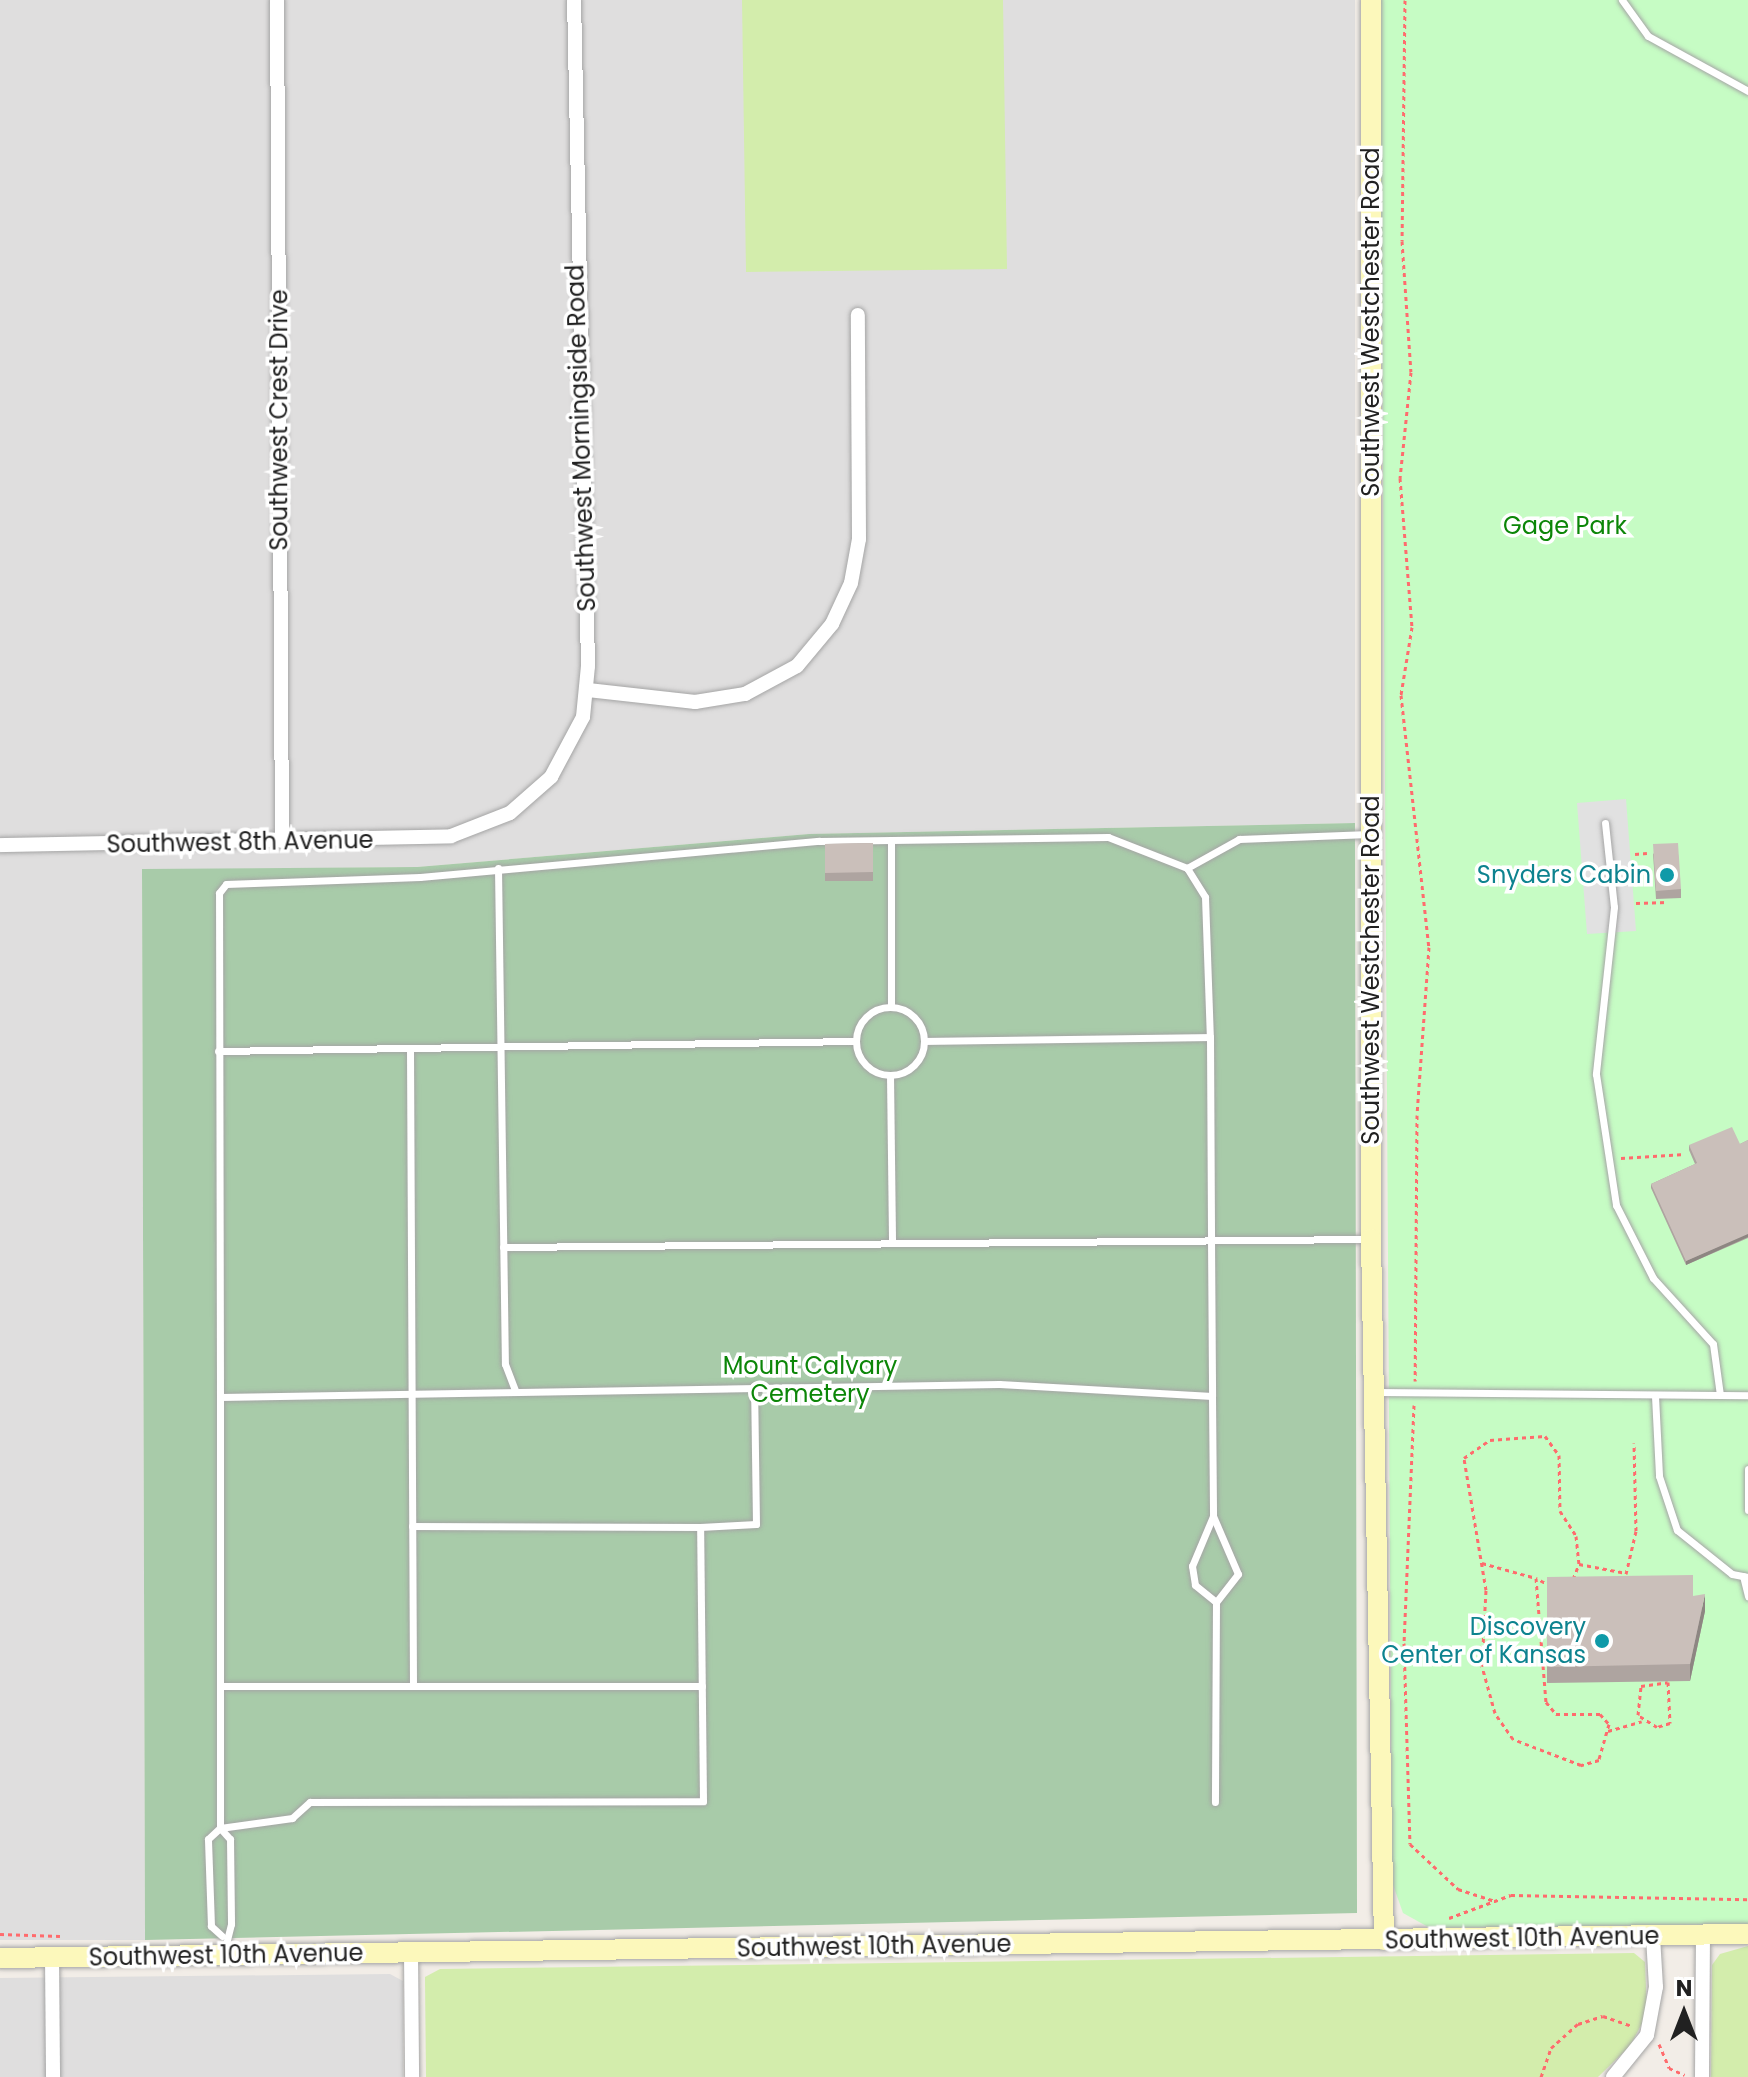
<!DOCTYPE html>
<style>
body{margin:0}
#map{position:relative;width:1748px;height:2077px;overflow:hidden;background:#f2ede7;font-family:Poppins,sans-serif}
div>[style]{position:absolute}
[style*='--x']{left:calc(var(--x)*1px);top:calc(var(--y)*1px);width:calc(var(--w)*1px);rotate:calc(var(--a)*1deg)}
.residential>*{inset:0;background:#dfdede}
.grass>*{inset:0;background:#d3edac}
.cemetery>*{inset:0;background:#a8cba9}
.park>*{inset:0;background:#c6fcc4}
.parking>*{inset:0;background:#e1e1e1}
.path>*{height:3px;margin-top:-1.5px;transform-origin:0;background:repeating-linear-gradient(90deg,#ff6b6d 0 4px,transparent 0 8px)}
.roads{filter:drop-shadow(0 0 2px #a5a5a5) drop-shadow(0 0 2px #a5a5a5)}
.lane>*{height:7px;margin:-3.5px;padding:0 3.5px;transform-origin:3.5px;border-radius:3.5px;background:#fff}
.lane>.ring{margin:-3.5px;padding:0;box-sizing:content-box;background:none;border:7px solid #fff;border-radius:50%}
.street>*{height:14px;margin:-7px;padding:0 7px;transform-origin:7px;border-radius:7px;background:#fff}
.secondary>*{height:20px;margin:-10px;padding:0 10px;transform-origin:10px;border-radius:10px;background:#fcf8bb}
.wall>*{inset:0;background:#aea4a0}
.shaded-wall>*{inset:0;background:#8d8682}
.building>*{inset:0;background:#cabfba}
.dots>*{width:22px;height:22px;translate:-50% -50%;box-sizing:border-box;border:4px solid #fff;border-radius:50%}
span{translate:-50% -50%;white-space:nowrap;text-align:center;line-height:1.15;-webkit-text-stroke:7px #fff;paint-order:stroke}
.street-label{font-size:24px;color:#212121}
.park-label{font-size:24px;color:#0c8608}
.culture-label{font-size:24px;color:#0d838f}
.right{translate:-100% -50%;text-align:right}
.north{position:absolute;left:1644px;top:1973px;width:80px;height:80px;-webkit-text-stroke:6px #fff;paint-order:stroke;rotate:0deg;font-size:22px;font-weight:700;line-height:32px;text-align:center;color:#212121}
.north::after{content:'';display:block;margin:auto;width:28px;height:36px;background:#212121;clip-path:polygon(50% 0,100% 100%,50% 72%,0 100%)}
</style>
<div id="map">
<div class="residential">
<div style="clip-path:polygon(0 0,1355px 0,1355px 823px,809px 834px,417px 867px,142px 870px,145px 1940px,0 1940px)"></div>
<div style="clip-path:polygon(390px 1974px,403px 1981px,403px 2077px,0 2077px,0 1978px)"></div>
</div>
<div class="grass">
<div style="clip-path:polygon(742px 0,1003px 0,1007px 269px,746px 272px)"></div>
<div style="clip-path:polygon(1748px 1946px,1748px 2077px,1711px 2077px,1712px 1965px,1720px 1954px)"></div>
<div style="clip-path:polygon(1634px 1953px,1645px 1962px,1647px 2014px,1630px 2046px,1598px 2077px,426px 2077px,425px 1977px,440px 1969px)"></div>
</div>
<div class="cemetery">
<div style="clip-path:polygon(1355px 823px,1357px 1913px,145px 1940px,142px 869px,417px 867px,809px 834px)"></div>
</div>
<div class="park">
<div style="clip-path:polygon(1380px 0,1748px 0,1748px 1924px,1430px 1928px,1403px 1913px,1392px 1882px)"></div>
</div>
<div class="parking">
<div style="clip-path:polygon(1626px 799px,1636px 931px,1587px 934px,1577px 803px)"></div>
</div>
<div class="path">
<div style="--x:1405;--y:0;--w:241;--a:90.7"></div>
<div style="--x:1402;--y:241;--w:131;--a:86.1"></div>
<div style="--x:1411;--y:372;--w:107;--a:95.9"></div>
<div style="--x:1400;--y:478;--w:149;--a:85.4"></div>
<div style="--x:1412;--y:627;--w:69;--a:99.2"></div>
<div style="--x:1401;--y:695;--w:254;--a:83.7"></div>
<div style="--x:1429;--y:947;--w:168;--a:94.1"></div>
<div style="--x:1417;--y:1115;--w:266;--a:90.4"></div>
<div style="--x:1635;--y:854;--w:12;--a:-5"></div>
<div style="--x:1636;--y:903;--w:32;--a:-2"></div>
<div style="--x:1621;--y:1158;--w:64;--a:-3.6"></div>
<div style="--x:1414;--y:1405;--w:238;--a:92.4"></div>
<div style="--x:1404;--y:1643;--w:201;--a:88.3"></div>
<div style="--x:1410;--y:1844;--w:66;--a:43.2"></div>
<div style="--x:1458;--y:1889;--w:38;--a:18"></div>
<div style="--x:1482;--y:1563;--w:56;--a:15.5"></div>
<div style="--x:1626;--y:1574;--w:44;--a:-76.9"></div>
<div style="--x:1636;--y:1531;--w:88;--a:-91.3"></div>
<div style="--x:1573;--y:1579;--w:16;--a:-68"></div>
<div style="--x:1551;--y:1586;--w:17;--a:-152"></div>
<div style="--x:1536;--y:1578;--w:124;--a:85.4"></div>
<div style="--x:1546;--y:1702;--w:16;--a:50"></div>
<div style="--x:1556;--y:1714;--w:44;--a:0"></div>
<div style="--x:1600;--y:1714;--w:13;--a:48"></div>
<div style="--x:1609;--y:1724;--w:37;--a:106"></div>
<div style="--x:1599;--y:1760;--w:19;--a:164"></div>
<div style="--x:1581;--y:1765;--w:73;--a:-159.1"></div>
<div style="--x:1513;--y:1739;--w:32;--a:-125"></div>
<div style="--x:1495;--y:1713;--w:49;--a:-105.5"></div>
<div style="--x:1482;--y:1666;--w:76;--a:-87"></div>
<div style="--x:1486;--y:1590;--w:134;--a:-99.5"></div>
<div style="--x:1464;--y:1458;--w:32;--a:-35"></div>
<div style="--x:1490;--y:1440;--w:55;--a:-4.2"></div>
<div style="--x:1545;--y:1436;--w:24;--a:54"></div>
<div style="--x:1559;--y:1455;--w:56;--a:89"></div>
<div style="--x:1560;--y:1511;--w:30;--a:57"></div>
<div style="--x:1576;--y:1536;--w:28;--a:84"></div>
<div style="--x:1579;--y:1564;--w:48;--a:10.8"></div>
<div style="--x:1668;--y:1682;--w:41;--a:87.2"></div>
<div style="--x:1670;--y:1723;--w:14;--a:163"></div>
<div style="--x:1657;--y:1727;--w:22;--a:-148"></div>
<div style="--x:1638;--y:1715;--w:29;--a:-84"></div>
<div style="--x:1641;--y:1686;--w:27;--a:-8"></div>
<div style="--x:1608;--y:1731;--w:35;--a:-16"></div>
<div style="--x:1449;--y:1918;--w:66;--a:-20.4"></div>
<div style="--x:1511;--y:1895;--w:237;--a:1"></div>
<div style="--x:0;--y:1934;--w:60;--a:1.9"></div>
<div style="--x:1659;--y:2044;--w:26;--a:67"></div>
<div style="--x:1669;--y:2068;--w:17;--a:24"></div>
<div style="--x:1541;--y:2077;--w:31;--a:-71"></div>
<div style="--x:1551;--y:2048;--w:36;--a:-42"></div>
<div style="--x:1578;--y:2024;--w:26;--a:-18"></div>
<div style="--x:1603;--y:2016;--w:31;--a:19"></div>
</div>
<div class="roads">
<div class="lane">
<div style="--x:1622;--y:0;--w:44;--a:54.2"></div>
<div style="--x:1648;--y:36;--w:114;--a:28.8"></div>
<div style="--x:1605;--y:823;--w:84;--a:83.9"></div>
<div style="--x:1614;--y:907;--w:168;--a:96.2"></div>
<div style="--x:1596;--y:1074;--w:133;--a:81.3"></div>
<div style="--x:1616;--y:1205;--w:82;--a:63.1"></div>
<div style="--x:1653;--y:1278;--w:89;--a:47.7"></div>
<div style="--x:1713;--y:1344;--w:51;--a:82.2"></div>
<div style="--x:891;--y:843;--w:164;--a:90"></div>
<div style="--x:498;--y:868;--w:496;--a:89.2"></div>
<div style="--x:505;--y:1364;--w:28;--a:69"></div>
<div style="--x:1187;--y:868;--w:60;--a:-29.1"></div>
<div style="--x:1239;--y:839;--w:130;--a:-2.2"></div>
<div class="ring" style="left:856px;top:1007px;width:61px;height:61px"></div>
<div style="--x:925;--y:1041;--w:285;--a:-0.8"></div>
<div style="--x:410;--y:1049;--w:635;--a:89.73"></div>
<div style="--x:218;--y:1051;--w:638;--a:-0.9"></div>
<div style="--x:890;--y:1075;--w:167;--a:89.3"></div>
<div style="--x:503;--y:1247;--w:866;--a:-0.53"></div>
<div style="--x:1377;--y:1392;--w:371;--a:0.5"></div>
<div style="--x:1212;--y:1396;--w:213;--a:-176.8"></div>
<div style="--x:999;--y:1384;--w:779;--a:179.04"></div>
<div style="--x:220;--y:1397;--w:504;--a:-90.11"></div>
<div style="--x:219;--y:893;--w:11;--a:-52"></div>
<div style="--x:226;--y:884;--w:194;--a:-2.1"></div>
<div style="--x:420;--y:877;--w:401;--a:-5.2"></div>
<div style="--x:819;--y:841;--w:289;--a:-0.8"></div>
<div style="--x:1108;--y:837;--w:85;--a:21.4"></div>
<div style="--x:1187;--y:868;--w:34;--a:58"></div>
<div style="--x:1205;--y:897;--w:140;--a:88"></div>
<div style="--x:1210;--y:1037;--w:202;--a:89.7"></div>
<div style="--x:1211;--y:1239;--w:157;--a:89.6"></div>
<div style="--x:1212;--y:1396;--w:120;--a:89.5"></div>
<div style="--x:1213;--y:1516;--w:54;--a:112.8"></div>
<div style="--x:1192;--y:1566;--w:19;--a:81"></div>
<div style="--x:1195;--y:1585;--w:27;--a:39"></div>
<div style="--x:1655;--y:1396;--w:80;--a:87.1"></div>
<div style="--x:1659;--y:1476;--w:57;--a:71.6"></div>
<div style="--x:1677;--y:1530;--w:70;--a:38.7"></div>
<div style="--x:1732;--y:1574;--w:16;--a:11"></div>
<div style="--x:220;--y:1397;--w:431;--a:90"></div>
<div style="--x:220;--y:1828;--w:15;--a:48"></div>
<div style="--x:230;--y:1839;--w:85;--a:89.3"></div>
<div style="--x:231;--y:1924;--w:29;--a:104"></div>
<div style="--x:1748;--y:1469;--w:41;--a:90"></div>
<div style="--x:1213;--y:1516;--w:63;--a:66.7"></div>
<div style="--x:1238;--y:1574;--w:36;--a:128"></div>
<div style="--x:1216;--y:1602;--w:200;--a:90.3"></div>
<div style="--x:412;--y:1526;--w:288;--a:0.2"></div>
<div style="--x:1743;--y:1576;--w:21;--a:76"></div>
<div style="--x:222;--y:1686;--w:480;--a:0"></div>
<div style="--x:222;--y:1936;--w:15;--a:-138"></div>
<div style="--x:211;--y:1926;--w:87;--a:-92"></div>
<div style="--x:208;--y:1839;--w:16;--a:-43"></div>
<div style="--x:220;--y:1828;--w:73;--a:-7.9"></div>
<div style="--x:292;--y:1818;--w:24;--a:-42"></div>
<div style="--x:310;--y:1802;--w:393;--a:-0.1"></div>
<div style="--x:703;--y:1801;--w:274;--a:-90.6"></div>
<div style="--x:700;--y:1527;--w:56;--a:-3.1"></div>
<div style="--x:756;--y:1524;--w:138;--a:-90.8"></div>
</div>
<div class="street">
<div style="--x:277;--y:0;--w:841;--a:89.66"></div>
<div style="--x:588;--y:690;--w:108;--a:6.4"></div>
<div style="--x:695;--y:702;--w:51;--a:-9.1"></div>
<div style="--x:745;--y:694;--w:59;--a:-28.3"></div>
<div style="--x:797;--y:666;--w:55;--a:-50.2"></div>
<div style="--x:832;--y:624;--w:45;--a:-65.1"></div>
<div style="--x:851;--y:583;--w:45;--a:-79.7"></div>
<div style="--x:859;--y:539;--w:224;--a:-90.3"></div>
<div style="--x:0;--y:845;--w:451;--a:-1.1"></div>
<div style="--x:451;--y:836;--w:63;--a:-21.3"></div>
<div style="--x:510;--y:813;--w:55;--a:-41.3"></div>
<div style="--x:551;--y:777;--w:68;--a:-61.9"></div>
<div style="--x:583;--y:717;--w:51;--a:-84.4"></div>
<div style="--x:588;--y:666;--w:666;--a:-91.2"></div>
<div style="--x:411;--y:1952;--w:125;--a:89.5"></div>
<div style="--x:52;--y:1957;--w:120;--a:89.5"></div>
<div style="--x:1613;--y:2077;--w:54;--a:-51"></div>
<div style="--x:1647;--y:2035;--w:49;--a:-79.4"></div>
<div style="--x:1656;--y:1987;--w:51;--a:-93.4"></div>
<div style="--x:1702;--y:2077;--w:143;--a:-89.6"></div>
</div>
<div class="secondary">
<div style="--x:1371;--y:0;--w:1239;--a:90"></div>
<div style="--x:1371;--y:1239;--w:701;--a:88.94"></div>
<div style="--x:0;--y:1958;--w:1748;--a:-0.79"></div>
</div>
</div>
<div class="wall">
<div style="clip-path:polygon(873px 843px,873px 881px,825px 881px,825px 844px)"></div>
<div style="clip-path:polygon(1653px 853px,1681px 889px,1681px 898px,1656px 899px)"></div>
<div style="clip-path:polygon(1748px 1140px,1748px 1238px,1686px 1265px,1651px 1188px,1651px 1184px,1695px 1164px,1689px 1150px,1689px 1145px,1740px 1144px)"></div>
<div style="clip-path:polygon(1547px 1577px,1693px 1596px,1705px 1611px,1690px 1681px,1547px 1683px)"></div>
</div>
<div class="shaded-wall">
<div style="clip-path:polygon(1748px 1233px,1748px 1237px,1686px 1265px,1686px 1261px)"></div>
<div style="clip-path:polygon(1705px 1594px,1705px 1611px,1690px 1681px,1690px 1664px)"></div>
</div>
<div class="building">
<div style="clip-path:polygon(873px 843px,873px 872px,825px 873px,825px 844px)"></div>
<div style="clip-path:polygon(1678px 843px,1681px 889px,1656px 891px,1653px 844px)"></div>
<div style="clip-path:polygon(1732px 1127px,1740px 1144px,1748px 1140px,1748px 1234px,1686px 1261px,1651px 1184px,1697px 1163px,1689px 1145px)"></div>
<div style="clip-path:polygon(1693px 1575px,1693px 1596px,1705px 1594px,1690px 1664px,1547px 1667px,1547px 1577px)"></div>
</div>
<div class="dots">
<div style="left:1667px;top:875px;background:#0f9aa8"></div>
<div style="left:1602px;top:1641px;background:#0f9aa8"></div>
</div>
<div class="street-label">
<span style="left:1371px;top:322px;rotate:-90deg">Southwest Westchester Road</span>
<span style="left:279px;top:420px;rotate:-90deg">Southwest Crest Drive</span>
<span style="left:581px;top:438px;rotate:-92deg">Southwest Morningside Road</span>
<span style="left:240px;top:842px;rotate:-1deg">Southwest 8th Avenue</span>
<span style="left:1371px;top:970px;rotate:-90deg">Southwest Westchester Road</span>
<span style="left:1522px;top:1938px;rotate:-1deg">Southwest 10th Avenue</span>
<span style="left:874px;top:1946px;rotate:-1deg">Southwest 10th Avenue</span>
<span style="left:226px;top:1955px;rotate:-1deg">Southwest 10th Avenue</span>
</div>
<div class="park-label">
<span style="left:1565px;top:526px">Gage Park</span>
<span style="left:810px;top:1380px">Mount Calvary<br>Cemetery</span>
</div>
<div class="culture-label">
<span class="right" style="left:1651px;top:875px">Snyders Cabin</span>
<span class="right" style="left:1586px;top:1641px">Discovery<br>Center of Kansas</span>
</div>
<div class="north">N</div>
</div>
